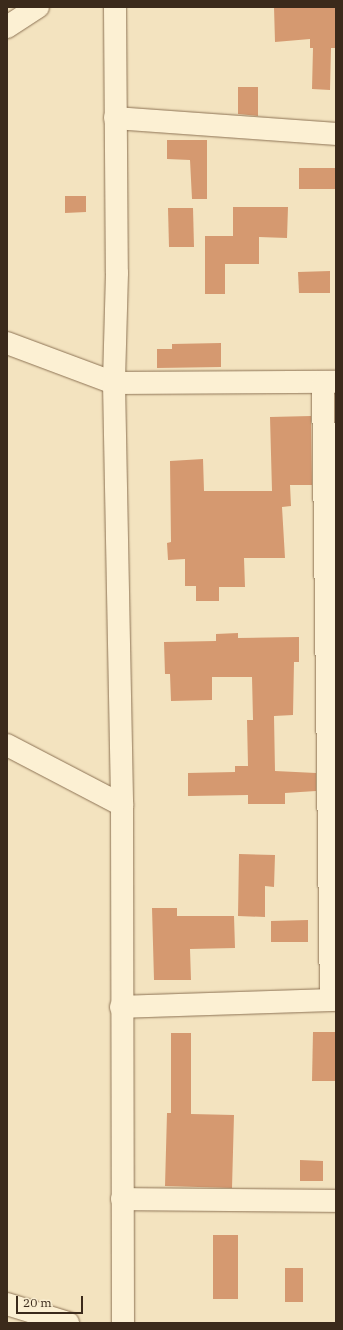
<!DOCTYPE html>
<style>
body{margin:0}
#map{position:relative;width:343px;height:1330px;overflow:hidden;background:#f3e3bf;font-family:"IBM Plex Serif",serif}
div>[style]{position:absolute}
[style*='--x']{left:calc(var(--x)*1px);top:calc(var(--y)*1px);width:calc(var(--w)*1px);rotate:calc(var(--a)*1deg)}
.building>*{inset:0;background:#d59970}
.roads{filter:drop-shadow(0 0 1px #8d7355) drop-shadow(0 0 1px #8d7355)}
.minor>*{height:22px;margin:-11px;padding:0 11px;transform-origin:11px;border-radius:11px;background:#fcf0d3}
.tertiary>*{height:22px;margin:-11px;padding:0 11px;transform-origin:11px;border-radius:11px;background:#fcf0d3}
span{translate:-50% -50%;white-space:nowrap;text-align:center;line-height:1.15;-webkit-text-stroke:3px #f9edcf;paint-order:stroke}
.frame{position:absolute;inset:0;border:8px solid #3b2a1b;pointer-events:none}
.scale{position:absolute;left:16px;top:1296px;width:67px;height:18px;box-sizing:border-box;border:2px solid #3b2a1b;border-top:0;padding-left:5px;font-size:12px;line-height:14px;white-space:nowrap;color:#3b2a1b;-webkit-text-stroke:3px #f9edcf;paint-order:stroke}
</style>
<div id="map">
<div class="building">
<div style="clip-path:polygon(274px 7px,335px 7px,336px 48px,331px 48px,330px 90px,312px 89px,313px 48px,310px 48px,310px 39px,275px 42px)"></div>
<div style="clip-path:polygon(238px 87px,258px 87px,258px 116px,238px 114px)"></div>
<div style="clip-path:polygon(167px 140px,207px 140px,207px 199px,192px 199px,190px 160px,167px 159px)"></div>
<div style="clip-path:polygon(299px 168px,336px 168px,336px 189px,299px 189px)"></div>
<div style="clip-path:polygon(65px 196px,86px 196px,86px 212px,65px 213px)"></div>
<div style="clip-path:polygon(233px 207px,288px 207px,287px 238px,259px 237px,259px 264px,225px 264px,225px 294px,205px 294px,205px 236px,233px 236px)"></div>
<div style="clip-path:polygon(168px 208px,193px 208px,194px 247px,169px 247px)"></div>
<div style="clip-path:polygon(330px 271px,330px 293px,299px 293px,298px 272px)"></div>
<div style="clip-path:polygon(221px 343px,221px 367px,157px 368px,157px 349px,172px 349px,172px 344px)"></div>
<div style="clip-path:polygon(311px 416px,312px 485px,290px 485px,291px 506px,282px 507px,285px 558px,244px 558px,245px 587px,219px 587px,219px 601px,196px 601px,196px 586px,185px 586px,185px 559px,168px 560px,167px 543px,171px 542px,170px 461px,203px 459px,204px 491px,272px 491px,270px 417px)"></div>
<div style="clip-path:polygon(238px 633px,238px 638px,299px 637px,299px 662px,294px 662px,293px 715px,274px 716px,275px 771px,316px 773px,316px 791px,285px 793px,285px 804px,248px 804px,248px 795px,188px 796px,188px 773px,235px 772px,235px 766px,248px 766px,247px 720px,253px 720px,252px 677px,212px 677px,212px 700px,171px 701px,170px 674px,165px 674px,164px 642px,216px 641px,216px 634px)"></div>
<div style="clip-path:polygon(239px 854px,275px 855px,274px 887px,265px 886px,265px 917px,238px 916px)"></div>
<div style="clip-path:polygon(152px 908px,177px 908px,177px 916px,234px 916px,235px 948px,190px 949px,191px 980px,154px 980px)"></div>
<div style="clip-path:polygon(308px 920px,308px 942px,271px 942px,271px 921px)"></div>
<div style="clip-path:polygon(313px 1032px,336px 1032px,336px 1081px,312px 1081px)"></div>
<div style="clip-path:polygon(171px 1033px,191px 1033px,191px 1114px,234px 1115px,232px 1188px,165px 1186px,167px 1113px,171px 1113px)"></div>
<div style="clip-path:polygon(300px 1160px,323px 1161px,323px 1181px,300px 1181px)"></div>
<div style="clip-path:polygon(213px 1235px,238px 1235px,238px 1299px,213px 1299px)"></div>
<div style="clip-path:polygon(285px 1268px,303px 1268px,303px 1302px,285px 1302px)"></div>
</div>
<div class="roads">
<div class="minor">
<div style="--x:7;--y:27;--w:37;--a:-33"></div>
<div style="--x:115;--y:118;--w:222;--a:4.1"></div>
<div style="--x:7;--y:343;--w:114;--a:20.5"></div>
<div style="--x:114;--y:383;--w:222;--a:-0.3"></div>
<div style="--x:323;--y:383;--w:617;--a:89.26"></div>
<div style="--x:7;--y:745;--w:130;--a:27.6"></div>
<div style="--x:121;--y:1007;--w:215;--a:-1.9"></div>
<div style="--x:122;--y:1199;--w:214;--a:0.5"></div>
<div style="--x:7;--y:1304;--w:64;--a:17.3"></div>
</div>
<div class="tertiary">
<div style="--x:115;--y:7;--w:266;--a:89.6"></div>
<div style="--x:117;--y:273;--w:110;--a:91.6"></div>
<div style="--x:114;--y:383;--w:422;--a:88.9"></div>
<div style="--x:122;--y:805;--w:518;--a:89.89"></div>
</div>
</div>
<div class="frame"></div>
<div class="scale">20 m</div>
</div>
